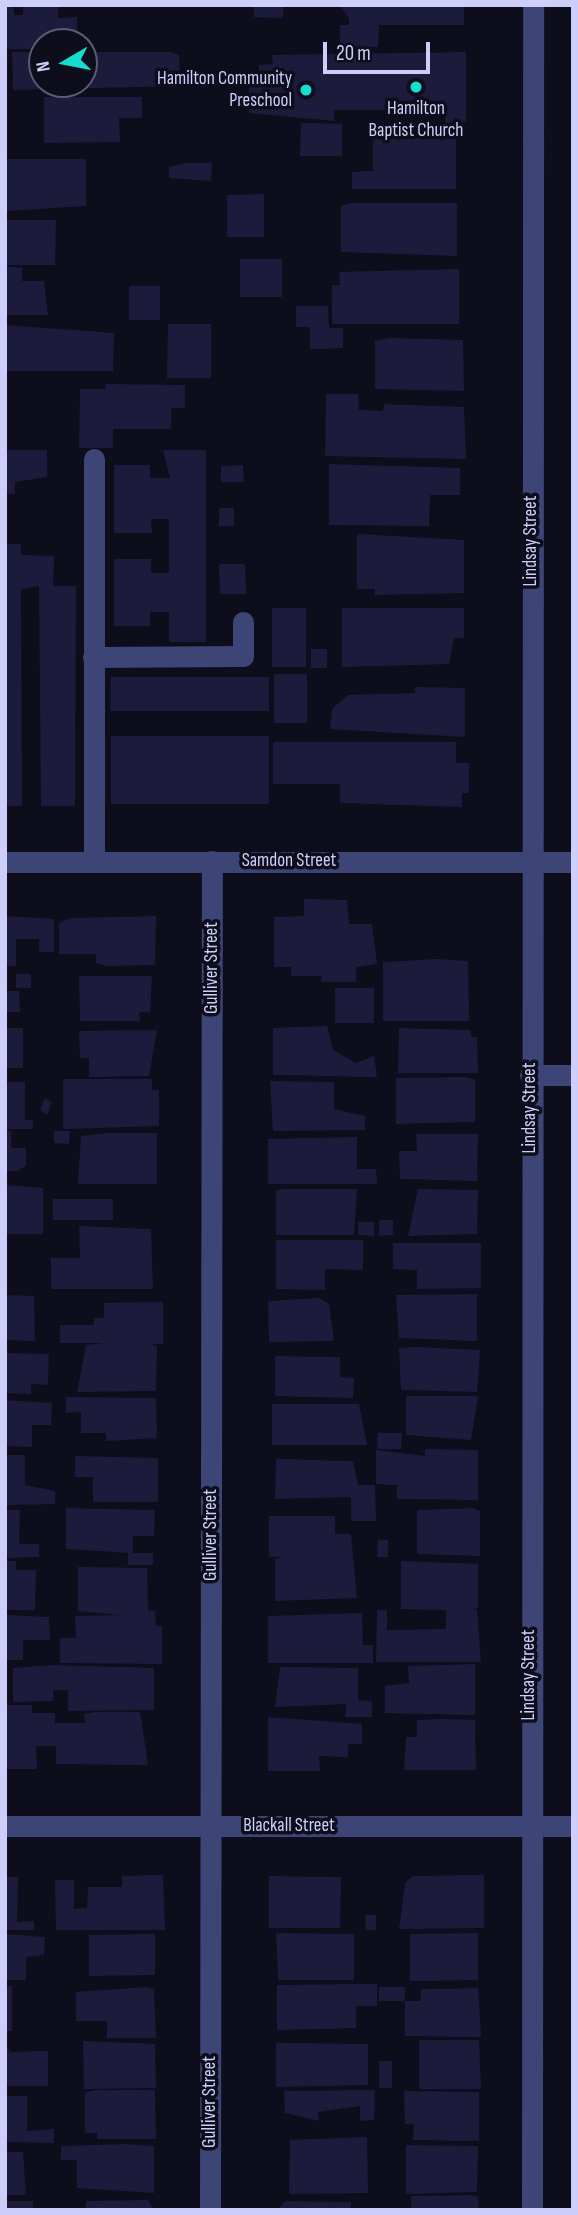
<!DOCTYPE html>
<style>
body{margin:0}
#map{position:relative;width:578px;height:2215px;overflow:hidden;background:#0d0d1c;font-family:"Sofia Sans Condensed",sans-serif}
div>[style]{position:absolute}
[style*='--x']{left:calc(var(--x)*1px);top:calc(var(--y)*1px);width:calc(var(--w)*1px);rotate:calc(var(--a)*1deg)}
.building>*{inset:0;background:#1d1b3b}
.minor>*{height:21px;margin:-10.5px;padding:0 10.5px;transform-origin:10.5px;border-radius:10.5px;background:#3d4476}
.dots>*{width:19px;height:19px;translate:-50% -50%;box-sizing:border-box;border:4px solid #0d0d1c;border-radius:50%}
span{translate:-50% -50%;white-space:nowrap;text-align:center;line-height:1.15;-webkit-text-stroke:7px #0d0d1c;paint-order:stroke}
.poi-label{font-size:19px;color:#cdcffa}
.right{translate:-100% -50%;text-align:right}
.street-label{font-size:19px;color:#cdcffa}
.frame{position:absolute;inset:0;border:7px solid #cdcffa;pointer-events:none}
.north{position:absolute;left:28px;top:28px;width:70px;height:70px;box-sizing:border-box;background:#0d0d1c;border:2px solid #5a5b75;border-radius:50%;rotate:260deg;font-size:19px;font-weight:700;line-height:28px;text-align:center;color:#cdcffa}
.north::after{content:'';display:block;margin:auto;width:24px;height:32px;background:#17dcd0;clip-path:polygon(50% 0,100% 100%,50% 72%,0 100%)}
.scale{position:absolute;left:323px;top:42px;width:107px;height:32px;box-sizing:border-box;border:4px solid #cdcffa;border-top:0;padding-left:9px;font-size:21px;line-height:24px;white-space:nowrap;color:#cdcffa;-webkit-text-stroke:5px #0d0d1c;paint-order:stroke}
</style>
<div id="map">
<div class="building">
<div style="clip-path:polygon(5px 5px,14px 5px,14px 15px,23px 15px,23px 5px,58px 5px,58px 18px,77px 17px,77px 39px,41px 39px,41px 49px,5px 49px)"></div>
<div style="clip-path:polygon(254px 5px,283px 5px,283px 18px,254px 17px)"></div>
<div style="clip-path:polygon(340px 5px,464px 5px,464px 25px,379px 25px,378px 47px,340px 46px,340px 25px,349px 25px,349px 19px)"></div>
<div style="clip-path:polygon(12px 52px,42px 52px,42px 84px,84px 84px,84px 52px,170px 52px,179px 55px,180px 86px,13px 90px)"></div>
<div style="clip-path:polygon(466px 52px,466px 122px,445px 123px,445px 110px,334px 110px,334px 121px,249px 113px,249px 80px,259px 80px,259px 65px,273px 64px,272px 55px)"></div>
<div style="clip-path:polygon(44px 97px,142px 97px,142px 118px,119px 118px,120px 142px,44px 143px)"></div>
<div style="clip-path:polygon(301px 123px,342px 124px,342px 156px,300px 156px)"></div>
<div style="clip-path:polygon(373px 132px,456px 132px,456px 189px,352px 189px,352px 172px,373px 171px)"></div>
<div style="clip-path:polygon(5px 159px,86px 159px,86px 206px,5px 211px)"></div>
<div style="clip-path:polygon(187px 163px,212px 163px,211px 181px,169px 178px,169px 167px)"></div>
<div style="clip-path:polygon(264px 194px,264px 237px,227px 237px,227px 195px)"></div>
<div style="clip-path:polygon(351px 203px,457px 203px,457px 256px,341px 252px,341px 206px)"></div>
<div style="clip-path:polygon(5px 220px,56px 220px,55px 265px,5px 265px)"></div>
<div style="clip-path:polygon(240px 259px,282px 259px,282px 297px,240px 297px)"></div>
<div style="clip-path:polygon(5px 266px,22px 268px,22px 281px,44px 281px,48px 315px,5px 315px)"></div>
<div style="clip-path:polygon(459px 269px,459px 324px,332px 324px,332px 285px,340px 285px,339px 272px)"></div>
<div style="clip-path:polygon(129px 286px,160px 286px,160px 320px,129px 320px)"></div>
<div style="clip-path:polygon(296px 306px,328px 306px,329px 328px,343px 328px,343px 348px,310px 349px,310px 327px,296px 327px)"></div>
<div style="clip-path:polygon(168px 324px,211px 324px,211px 378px,167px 378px)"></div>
<div style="clip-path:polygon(5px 325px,114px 333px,113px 371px,5px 371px)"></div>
<div style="clip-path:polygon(389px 338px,463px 340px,464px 391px,375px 389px,375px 341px)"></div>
<div style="clip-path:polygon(106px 384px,185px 385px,185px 408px,171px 408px,171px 429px,113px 429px,113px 448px,79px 448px,80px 389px,106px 389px)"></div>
<div style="clip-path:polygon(326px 394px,358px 394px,359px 410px,383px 411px,384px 404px,464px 407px,466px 459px,325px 456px)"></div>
<div style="clip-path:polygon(5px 450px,47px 450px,47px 477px,15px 482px,15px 494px,5px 494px)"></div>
<div style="clip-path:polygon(163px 450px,206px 450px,206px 642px,169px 642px,169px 612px,150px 612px,150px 626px,114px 626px,114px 559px,151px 559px,151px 573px,169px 573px,169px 519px,151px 519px,152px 533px,114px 533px,114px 465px,150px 465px,150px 478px,170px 478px)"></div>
<div style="clip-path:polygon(329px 464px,460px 468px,460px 495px,430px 495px,429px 526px,329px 525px)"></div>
<div style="clip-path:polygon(243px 465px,244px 482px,221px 482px,221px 466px)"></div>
<div style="clip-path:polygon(219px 508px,234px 508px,234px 526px,219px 526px)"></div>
<div style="clip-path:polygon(357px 534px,464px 540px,464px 593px,375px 595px,375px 589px,357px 589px)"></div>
<div style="clip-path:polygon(5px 544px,21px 544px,21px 555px,54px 556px,53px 586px,76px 586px,75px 806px,41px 806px,39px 586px,21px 589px,22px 806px,5px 806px)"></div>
<div style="clip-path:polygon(219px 564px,245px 564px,246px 594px,220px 594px)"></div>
<div style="clip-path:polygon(272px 608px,306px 608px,306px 667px,272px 667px)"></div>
<div style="clip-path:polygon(342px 608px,464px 608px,464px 638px,454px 638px,449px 664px,342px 667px)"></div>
<div style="clip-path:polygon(311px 649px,327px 649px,327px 668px,311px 668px)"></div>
<div style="clip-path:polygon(274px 674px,307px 674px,307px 723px,274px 723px)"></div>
<div style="clip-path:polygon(111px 677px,269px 677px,269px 711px,110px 711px)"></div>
<div style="clip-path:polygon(415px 687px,465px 688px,465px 737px,330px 729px,332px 709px,348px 695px,415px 693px)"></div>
<div style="clip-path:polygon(111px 736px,269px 736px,269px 804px,111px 804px)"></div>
<div style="clip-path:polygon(273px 742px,456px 742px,456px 763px,469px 763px,469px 793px,462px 793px,462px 807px,340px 803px,340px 784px,273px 784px)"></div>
<div style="clip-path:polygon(304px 899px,347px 900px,349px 924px,372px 924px,377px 964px,356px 967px,356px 982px,321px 982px,322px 976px,291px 976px,291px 967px,274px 967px,274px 917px,304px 916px)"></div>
<div style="clip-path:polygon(5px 916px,54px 919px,54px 952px,39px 952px,39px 939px,16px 939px,16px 966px,5px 966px)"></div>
<div style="clip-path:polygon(156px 916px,155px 965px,106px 966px,96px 963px,96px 954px,59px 954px,59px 923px,71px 918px)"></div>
<div style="clip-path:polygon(437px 959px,468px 961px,469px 1021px,383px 1021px,383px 962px)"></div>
<div style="clip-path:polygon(16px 974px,31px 974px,31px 988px,16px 988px)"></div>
<div style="clip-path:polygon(79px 976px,152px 976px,150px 1012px,139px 1012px,140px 1021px,80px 1021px)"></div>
<div style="clip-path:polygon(335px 988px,374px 988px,374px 1023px,335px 1023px)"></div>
<div style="clip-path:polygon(5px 991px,19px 991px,20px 1012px,5px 1012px)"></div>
<div style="clip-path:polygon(327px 1026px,333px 1050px,356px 1063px,374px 1056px,377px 1077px,273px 1075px,273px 1028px)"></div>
<div style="clip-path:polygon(5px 1028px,23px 1028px,23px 1068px,5px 1068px)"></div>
<div style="clip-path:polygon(399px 1028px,471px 1030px,471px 1037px,477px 1037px,478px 1073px,398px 1073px)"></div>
<div style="clip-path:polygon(157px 1030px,149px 1076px,89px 1077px,89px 1058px,80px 1058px,79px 1031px)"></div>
<div style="clip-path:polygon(467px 1077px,475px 1080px,475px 1122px,396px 1124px,396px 1078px)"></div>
<div style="clip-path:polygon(63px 1079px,152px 1079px,152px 1090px,159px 1090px,159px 1126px,63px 1129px)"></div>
<div style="clip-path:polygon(270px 1081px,334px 1082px,334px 1109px,365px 1116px,365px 1130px,273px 1131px)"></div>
<div style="clip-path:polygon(5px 1082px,25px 1082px,25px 1120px,33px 1120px,33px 1129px,5px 1129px)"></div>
<div style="clip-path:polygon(45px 1098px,52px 1102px,47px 1115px,40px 1110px)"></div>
<div style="clip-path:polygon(5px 1131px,11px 1131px,11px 1148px,26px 1148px,26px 1166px,17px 1171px,5px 1171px)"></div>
<div style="clip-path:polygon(54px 1131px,70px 1131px,69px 1144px,54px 1143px)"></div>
<div style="clip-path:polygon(106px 1133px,157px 1133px,157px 1184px,78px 1184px,81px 1136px)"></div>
<div style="clip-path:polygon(416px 1134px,478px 1134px,477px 1181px,400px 1179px,399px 1151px,417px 1151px)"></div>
<div style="clip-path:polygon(357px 1137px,357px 1169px,376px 1169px,377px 1184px,268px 1184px,268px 1139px)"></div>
<div style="clip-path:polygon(5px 1185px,43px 1188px,43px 1234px,5px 1234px)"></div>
<div style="clip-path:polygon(282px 1189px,357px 1189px,354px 1235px,276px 1235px,276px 1191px)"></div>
<div style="clip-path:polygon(418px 1189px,478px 1190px,477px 1234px,408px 1236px)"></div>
<div style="clip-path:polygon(53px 1199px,113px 1199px,113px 1220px,53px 1220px)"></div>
<div style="clip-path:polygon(379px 1220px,393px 1220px,393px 1235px,379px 1236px)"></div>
<div style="clip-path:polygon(358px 1222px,374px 1222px,374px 1236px,358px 1235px)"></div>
<div style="clip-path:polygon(79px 1226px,151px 1229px,153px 1289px,51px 1289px,51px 1258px,80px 1258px)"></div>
<div style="clip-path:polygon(276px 1240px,363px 1240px,363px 1270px,325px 1269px,325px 1290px,276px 1289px)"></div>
<div style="clip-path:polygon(393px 1243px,481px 1243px,481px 1288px,417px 1289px,417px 1270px,393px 1269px)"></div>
<div style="clip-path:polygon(477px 1294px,477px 1341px,399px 1338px,396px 1295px)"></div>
<div style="clip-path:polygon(5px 1295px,34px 1296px,35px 1341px,5px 1340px)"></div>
<div style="clip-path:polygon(320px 1298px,329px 1304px,334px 1341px,269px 1342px,268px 1301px)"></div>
<div style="clip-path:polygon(163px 1302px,163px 1344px,150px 1344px,157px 1346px,156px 1391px,77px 1392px,86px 1345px,105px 1343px,60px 1343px,60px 1325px,94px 1325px,94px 1318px,104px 1318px,104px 1303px)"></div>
<div style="clip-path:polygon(418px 1347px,480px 1350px,477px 1392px,401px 1390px,399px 1348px)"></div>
<div style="clip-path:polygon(5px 1353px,49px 1354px,48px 1385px,31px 1384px,31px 1394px,5px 1393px)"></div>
<div style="clip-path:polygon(275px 1356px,340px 1357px,340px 1377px,354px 1378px,353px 1398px,275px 1396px)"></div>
<div style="clip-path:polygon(406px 1396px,478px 1396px,471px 1440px,406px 1435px)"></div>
<div style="clip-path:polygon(66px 1397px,156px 1398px,157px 1438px,106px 1441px,106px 1433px,81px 1433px,81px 1412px,66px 1413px)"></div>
<div style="clip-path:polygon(5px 1400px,52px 1403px,51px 1425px,32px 1425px,32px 1447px,5px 1446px)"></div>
<div style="clip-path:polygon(272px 1404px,359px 1404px,367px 1445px,272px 1445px)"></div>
<div style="clip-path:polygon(378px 1433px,402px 1433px,401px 1449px,377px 1449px)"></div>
<div style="clip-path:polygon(425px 1449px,478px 1450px,478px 1500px,397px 1499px,397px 1485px,376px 1484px,376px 1450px,425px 1456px)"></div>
<div style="clip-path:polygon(5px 1455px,25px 1455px,25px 1485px,55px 1491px,55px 1504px,5px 1505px)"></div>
<div style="clip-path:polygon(75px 1456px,158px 1458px,158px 1502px,93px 1502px,93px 1477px,75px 1477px)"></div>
<div style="clip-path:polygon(276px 1459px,353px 1461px,358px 1485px,375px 1485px,376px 1521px,351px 1521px,351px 1497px,275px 1499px)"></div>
<div style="clip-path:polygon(66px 1508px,155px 1510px,154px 1536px,133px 1536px,133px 1553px,153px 1553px,153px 1565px,128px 1565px,128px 1553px,66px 1549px)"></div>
<div style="clip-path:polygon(473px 1508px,480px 1511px,480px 1556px,417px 1554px,417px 1510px)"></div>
<div style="clip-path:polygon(5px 1510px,20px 1510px,19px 1544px,39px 1544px,39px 1557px,5px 1558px)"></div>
<div style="clip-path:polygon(269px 1516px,335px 1516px,335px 1534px,351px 1534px,357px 1598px,275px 1601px,275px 1559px,284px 1557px,269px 1557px)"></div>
<div style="clip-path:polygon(378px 1540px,388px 1540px,388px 1557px,377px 1557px)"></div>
<div style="clip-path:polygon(5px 1561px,16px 1561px,16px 1570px,36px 1570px,35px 1610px,5px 1610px)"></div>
<div style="clip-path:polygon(401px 1561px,478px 1564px,478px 1608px,471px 1610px,477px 1610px,481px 1662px,376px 1662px,377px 1610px,387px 1610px,387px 1630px,446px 1629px,446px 1610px,401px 1609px)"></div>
<div style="clip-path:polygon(78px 1567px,147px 1568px,148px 1611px,155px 1611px,156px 1626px,162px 1626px,162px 1664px,60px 1663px,60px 1638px,76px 1638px,75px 1616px,120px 1615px,78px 1611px)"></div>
<div style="clip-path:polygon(362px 1613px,363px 1645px,373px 1645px,373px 1663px,268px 1663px,268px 1616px)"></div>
<div style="clip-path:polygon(5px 1615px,49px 1617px,50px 1640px,23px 1640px,23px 1660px,5px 1660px)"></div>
<div style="clip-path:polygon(475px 1664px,475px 1715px,385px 1713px,385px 1686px,409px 1683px,408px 1666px)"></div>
<div style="clip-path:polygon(53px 1665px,154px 1668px,154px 1710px,68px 1711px,68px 1690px,53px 1690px,53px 1701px,13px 1702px,13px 1668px)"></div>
<div style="clip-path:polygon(280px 1667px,358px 1668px,358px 1700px,372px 1701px,372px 1717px,345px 1717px,346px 1704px,275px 1707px)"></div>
<div style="clip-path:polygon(5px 1705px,32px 1705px,32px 1713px,55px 1713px,55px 1723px,85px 1723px,84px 1714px,96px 1712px,140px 1712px,148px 1765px,56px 1764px,56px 1746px,36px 1746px,37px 1769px,5px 1769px)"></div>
<div style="clip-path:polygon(268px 1717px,362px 1724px,362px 1744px,348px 1744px,348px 1757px,319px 1756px,320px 1771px,268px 1771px)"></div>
<div style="clip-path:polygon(443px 1719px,475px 1720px,476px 1770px,404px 1770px,406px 1737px,417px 1737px,417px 1720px)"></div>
<div style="clip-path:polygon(163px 1875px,165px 1930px,56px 1930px,55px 1880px,74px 1880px,74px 1909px,87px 1908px,88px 1887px,122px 1887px,122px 1876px)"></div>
<div style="clip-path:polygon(484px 1875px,484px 1928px,399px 1929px,405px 1883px,413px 1876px)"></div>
<div style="clip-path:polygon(269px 1876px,341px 1877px,340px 1928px,269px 1928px)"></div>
<div style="clip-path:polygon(5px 1877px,18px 1877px,17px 1922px,34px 1921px,34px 1930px,5px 1930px)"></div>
<div style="clip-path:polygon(365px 1915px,376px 1915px,376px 1930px,366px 1930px)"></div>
<div style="clip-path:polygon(276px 1933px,354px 1934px,354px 1980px,278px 1980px)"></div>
<div style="clip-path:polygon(478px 1933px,478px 1980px,410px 1981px,410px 1934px)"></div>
<div style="clip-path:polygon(5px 1934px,45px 1937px,44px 1955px,26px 1957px,26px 1980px,5px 1980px)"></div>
<div style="clip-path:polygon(155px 1934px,155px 1975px,89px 1976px,89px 1935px)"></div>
<div style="clip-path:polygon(353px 1984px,377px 1984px,377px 2006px,356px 2006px,356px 2028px,277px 2030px,277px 1985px)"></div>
<div style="clip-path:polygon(5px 1986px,12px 1986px,12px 2031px,5px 2031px)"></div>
<div style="clip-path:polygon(147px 1987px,154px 1989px,156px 2038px,107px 2038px,107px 2021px,76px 2021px,76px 1992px)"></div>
<div style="clip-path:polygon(379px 1987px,405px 1987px,405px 2001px,421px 2001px,421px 1989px,478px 1988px,481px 2037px,405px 2036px,405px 2001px,379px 2001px)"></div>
<div style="clip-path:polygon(419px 2040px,479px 2040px,481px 2089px,419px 2089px)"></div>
<div style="clip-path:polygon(83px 2041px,155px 2044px,156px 2088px,84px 2089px)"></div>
<div style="clip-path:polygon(5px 2042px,10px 2052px,48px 2051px,48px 2086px,5px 2086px)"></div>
<div style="clip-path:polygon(276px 2043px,368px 2044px,368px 2085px,276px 2087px)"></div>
<div style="clip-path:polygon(379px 2061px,392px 2061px,392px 2088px,379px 2088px)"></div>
<div style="clip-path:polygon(97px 2090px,155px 2090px,156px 2139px,97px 2139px,97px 2133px,85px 2133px,85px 2092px)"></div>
<div style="clip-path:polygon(375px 2090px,374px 2120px,360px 2121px,360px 2106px,318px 2112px,319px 2121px,285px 2113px,284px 2091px)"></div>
<div style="clip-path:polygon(404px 2091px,479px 2092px,479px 2141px,413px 2140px,414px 2124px,405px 2124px)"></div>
<div style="clip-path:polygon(5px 2096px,27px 2096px,27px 2131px,54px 2129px,54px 2143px,5px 2142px)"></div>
<div style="clip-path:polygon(367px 2137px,368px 2193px,289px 2194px,290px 2140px)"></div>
<div style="clip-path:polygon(125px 2144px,154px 2146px,154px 2193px,77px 2188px,77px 2160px,61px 2160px,61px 2146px)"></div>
<div style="clip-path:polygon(406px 2145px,478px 2146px,477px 2192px,406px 2194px)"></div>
<div style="clip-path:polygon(5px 2152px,23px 2152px,26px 2195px,5px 2195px)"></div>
<div style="clip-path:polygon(411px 2196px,471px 2195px,478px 2197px,479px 2210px,411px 2210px)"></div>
<div style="clip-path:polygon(148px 2200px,154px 2210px,86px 2210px,86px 2201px)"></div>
<div style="clip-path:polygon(5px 2201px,33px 2201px,33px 2210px,5px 2210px)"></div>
<div style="clip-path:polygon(285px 2201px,351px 2202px,351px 2210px,278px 2210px)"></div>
</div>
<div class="minor">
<div style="--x:93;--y:657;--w:150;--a:-0.4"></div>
<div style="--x:243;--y:656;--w:34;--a:-90"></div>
<div style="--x:94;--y:861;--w:402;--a:-90"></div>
<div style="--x:5;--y:862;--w:568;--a:0"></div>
<div style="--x:530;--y:1075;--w:43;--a:0"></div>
<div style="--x:5;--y:1826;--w:568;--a:0"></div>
<div style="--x:210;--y:2210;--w:1349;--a:-89.92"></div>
<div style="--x:532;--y:2210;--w:2205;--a:-89.97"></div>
</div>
<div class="dots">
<div style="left:416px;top:87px;background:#17dcd0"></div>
<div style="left:306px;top:90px;background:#17dcd0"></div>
</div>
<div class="poi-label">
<span class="right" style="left:292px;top:90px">Hamilton Community<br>Preschool</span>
<span style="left:416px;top:120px">Hamilton<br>Baptist Church</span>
</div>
<div class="street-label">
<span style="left:531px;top:541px;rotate:-90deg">Lindsay Street</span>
<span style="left:289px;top:861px">Samdon Street</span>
<span style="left:212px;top:968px;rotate:-90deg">Gulliver Street</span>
<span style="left:530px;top:1108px;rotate:-90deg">Lindsay Street</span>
<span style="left:211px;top:1535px;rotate:-90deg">Gulliver Street</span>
<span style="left:529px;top:1675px;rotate:-90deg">Lindsay Street</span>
<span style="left:289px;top:1826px">Blackall Street</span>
<span style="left:210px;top:2102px;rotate:-90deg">Gulliver Street</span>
</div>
<div class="frame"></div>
<div class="north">N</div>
<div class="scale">20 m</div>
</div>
